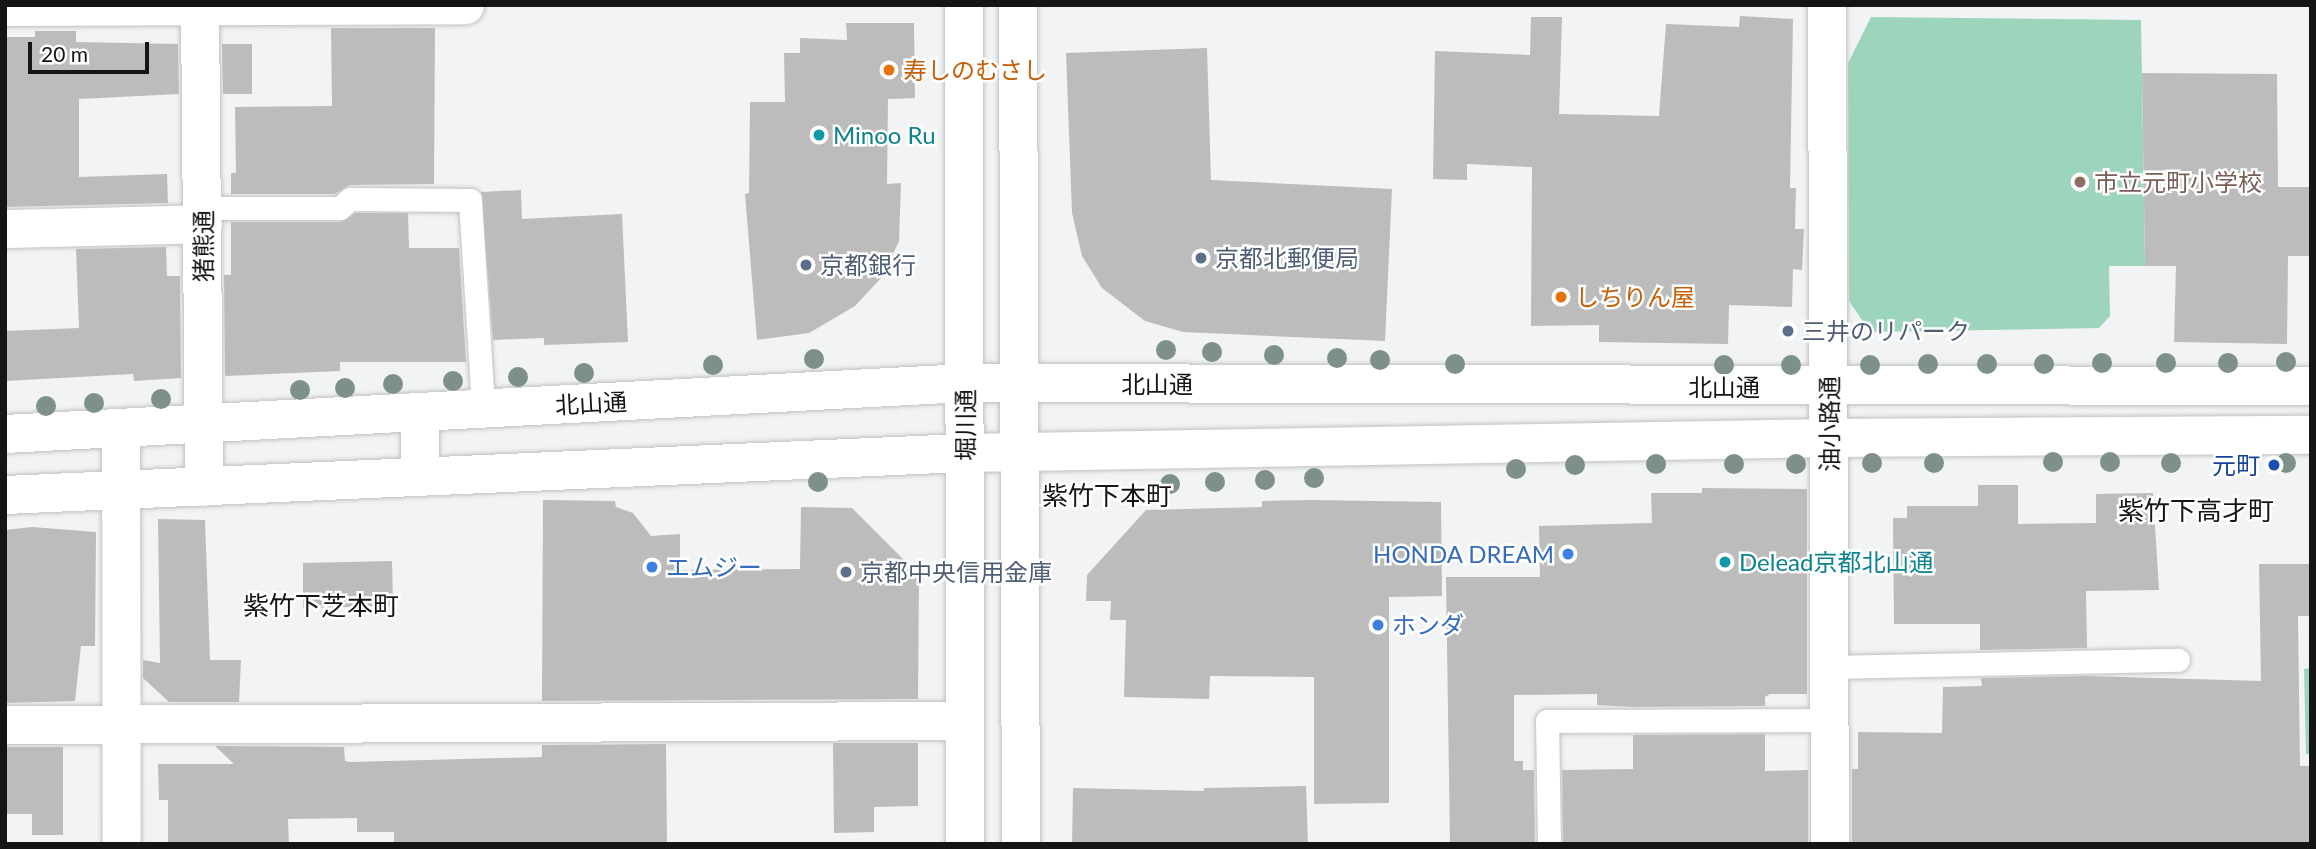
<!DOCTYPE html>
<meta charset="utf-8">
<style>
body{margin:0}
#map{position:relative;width:2316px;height:849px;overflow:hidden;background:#f2f3f4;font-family:Lato,"Noto Sans JP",sans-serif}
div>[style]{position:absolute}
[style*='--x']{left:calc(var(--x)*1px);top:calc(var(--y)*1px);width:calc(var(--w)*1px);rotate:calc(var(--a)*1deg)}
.green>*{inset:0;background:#9cd5bb}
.building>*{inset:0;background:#bcbcbd}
.roads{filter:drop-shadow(0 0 2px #c1c1c2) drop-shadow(0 0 2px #c1c1c2)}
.lane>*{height:23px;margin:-11.5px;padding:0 11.5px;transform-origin:11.5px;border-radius:11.5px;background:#fff}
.street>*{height:38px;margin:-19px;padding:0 19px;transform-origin:19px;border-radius:19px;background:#fff}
.secondary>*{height:38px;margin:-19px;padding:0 19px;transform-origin:19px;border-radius:19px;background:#fff}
.primary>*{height:38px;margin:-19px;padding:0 19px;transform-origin:19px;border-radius:19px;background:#fff}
.trees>*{width:20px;height:20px;margin:-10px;border-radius:50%;background:#7d9189}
.dots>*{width:19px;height:19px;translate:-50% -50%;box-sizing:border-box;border:4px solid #fff;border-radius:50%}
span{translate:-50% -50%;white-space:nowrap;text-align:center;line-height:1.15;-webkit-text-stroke:5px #fff;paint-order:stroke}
.food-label{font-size:24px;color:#c56008}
.left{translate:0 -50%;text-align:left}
.culture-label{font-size:24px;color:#0d838f}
.education-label{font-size:24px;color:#785e54}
.street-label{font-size:24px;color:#151516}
.service-label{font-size:24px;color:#4e5e75}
.transit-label{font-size:24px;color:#164399}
.right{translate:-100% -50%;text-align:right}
.shop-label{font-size:24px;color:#366cbe}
.neighbourhood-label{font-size:26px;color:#151516}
.frame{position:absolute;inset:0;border:7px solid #151516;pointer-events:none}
.scale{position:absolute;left:28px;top:42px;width:121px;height:32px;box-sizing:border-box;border:4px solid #151516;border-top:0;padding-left:9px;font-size:21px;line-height:24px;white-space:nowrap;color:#151516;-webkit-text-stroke:5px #fff;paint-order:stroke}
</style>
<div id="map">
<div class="green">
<div style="clip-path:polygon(1871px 17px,2141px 20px,2145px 266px,2109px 266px,2110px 316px,2099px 328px,1870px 332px,1849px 301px,1848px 63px)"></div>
<div style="clip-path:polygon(2311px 668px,2311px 754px,2306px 754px,2304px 669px)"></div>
</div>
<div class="building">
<div style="clip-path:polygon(1740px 16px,1793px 19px,1790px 188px,1796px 188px,1795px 229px,1804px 229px,1802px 270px,1793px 269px,1792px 307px,1729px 305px,1728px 344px,1599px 342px,1599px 325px,1531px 326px,1532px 167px,1467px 164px,1467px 180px,1433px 179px,1435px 51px,1530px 55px,1531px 17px,1562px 17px,1559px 114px,1659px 116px,1666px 24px,1739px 27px)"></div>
<div style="clip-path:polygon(846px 23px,914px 23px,915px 98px,888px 99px,887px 184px,901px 183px,899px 241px,882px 277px,855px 306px,809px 333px,757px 340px,745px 194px,749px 193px,750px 102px,785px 102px,784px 53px,800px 53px,800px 38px,847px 40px)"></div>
<div style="clip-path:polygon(331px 28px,435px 28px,434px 184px,350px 185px,335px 194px,231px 194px,231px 173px,236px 173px,235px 107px,332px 106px)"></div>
<div style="clip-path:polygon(35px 31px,76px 31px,76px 42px,178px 44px,179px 94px,79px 99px,79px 177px,167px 174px,168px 203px,5px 207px,5px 37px,35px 37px)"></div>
<div style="clip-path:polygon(222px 44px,252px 44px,252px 94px,223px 94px)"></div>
<div style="clip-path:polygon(1207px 48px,1211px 180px,1392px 189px,1385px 341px,1183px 332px,1145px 321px,1102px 288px,1082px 256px,1072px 213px,1066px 53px)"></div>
<div style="clip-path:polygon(2142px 73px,2277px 74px,2278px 187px,2311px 187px,2311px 256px,2288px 256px,2287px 344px,2174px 342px,2176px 266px,2145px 266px)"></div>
<div style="clip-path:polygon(521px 190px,522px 219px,622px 214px,628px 342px,544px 345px,544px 338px,493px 340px,481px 192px)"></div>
<div style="clip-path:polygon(355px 213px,408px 213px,409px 248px,459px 248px,466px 362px,340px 362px,340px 371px,225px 376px,224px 275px,231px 275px,231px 222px,340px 222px)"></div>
<div style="clip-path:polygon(166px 247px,167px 276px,180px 276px,181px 378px,134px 381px,133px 374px,5px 381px,5px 331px,79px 328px,76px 249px)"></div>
<div style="clip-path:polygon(1978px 485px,2018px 485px,2018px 524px,2096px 523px,2096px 494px,2153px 493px,2159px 590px,2086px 591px,2087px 648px,1980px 650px,1980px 624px,1894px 624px,1893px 518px,1907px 518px,1907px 506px,1978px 506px)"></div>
<div style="clip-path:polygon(1702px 488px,1807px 489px,1807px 694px,1770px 694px,1765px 697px,1765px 706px,1632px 707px,1597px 705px,1597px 694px,1514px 695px,1514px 761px,1523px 761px,1523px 770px,1534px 770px,1535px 844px,1450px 844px,1446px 577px,1540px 577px,1539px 526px,1652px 523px,1651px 493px,1702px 493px)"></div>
<div style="clip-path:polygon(543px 500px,615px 501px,616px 507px,633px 513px,651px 536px,680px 534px,680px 570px,800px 569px,801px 507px,852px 508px,919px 575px,918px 699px,542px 701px)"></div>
<div style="clip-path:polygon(1310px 500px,1441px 502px,1442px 596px,1389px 597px,1389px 803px,1314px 804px,1314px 677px,1210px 676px,1209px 699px,1124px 697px,1126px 620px,1110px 620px,1111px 601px,1086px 601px,1087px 575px,1146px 510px,1262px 507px,1262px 501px)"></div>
<div style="clip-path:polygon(158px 519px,205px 520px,210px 660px,241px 660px,239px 702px,169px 702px,143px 678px,143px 660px,160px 663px)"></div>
<div style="clip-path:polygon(32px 527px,96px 532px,95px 646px,81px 646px,75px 701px,5px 703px,5px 530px)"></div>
<div style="clip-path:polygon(392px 561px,393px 606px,303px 608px,303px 563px)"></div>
<div style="clip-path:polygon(2259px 564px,2311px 564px,2311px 616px,2298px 616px,2300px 766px,2311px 766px,2311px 844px,1852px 844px,1852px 769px,1858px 769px,1858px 732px,1942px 733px,1943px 687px,1982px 686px,1981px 678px,2087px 676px,2261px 681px)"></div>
<div style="clip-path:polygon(1765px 734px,1765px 771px,1808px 770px,1808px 844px,1563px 844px,1562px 770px,1633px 769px,1633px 735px)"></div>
<div style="clip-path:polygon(833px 743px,918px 743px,918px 806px,874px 807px,874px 832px,834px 833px)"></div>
<div style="clip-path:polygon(666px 744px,667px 844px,394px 844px,394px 832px,357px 832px,357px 818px,288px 819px,289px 844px,168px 844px,168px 800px,159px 800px,158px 764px,234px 764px,215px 746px,344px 747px,345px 761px,351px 762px,542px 757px,542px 745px)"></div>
<div style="clip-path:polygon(5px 747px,63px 747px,63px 835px,32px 835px,32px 814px,5px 814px)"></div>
<div style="clip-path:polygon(1306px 786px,1308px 844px,1072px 844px,1073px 788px,1204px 791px,1204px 788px)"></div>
</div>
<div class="roads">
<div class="lane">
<div style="--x:203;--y:208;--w:137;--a:0"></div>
<div style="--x:340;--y:208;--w:13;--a:-42"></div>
<div style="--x:350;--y:199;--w:120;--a:0.5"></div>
<div style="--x:470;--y:200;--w:209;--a:86.4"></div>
<div style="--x:1830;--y:667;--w:348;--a:-1.2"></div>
<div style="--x:1549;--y:844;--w:123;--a:-90.9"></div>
<div style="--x:1547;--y:721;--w:283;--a:-0.2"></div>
</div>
<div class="street">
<div style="--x:200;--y:5;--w:482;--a:89.5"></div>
<div style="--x:1827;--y:5;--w:839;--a:89.8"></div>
<div style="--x:5;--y:7;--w:460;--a:-0.2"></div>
<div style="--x:5;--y:229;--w:198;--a:-1.4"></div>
<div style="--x:121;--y:428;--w:416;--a:89.9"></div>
<div style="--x:5;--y:725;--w:959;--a:-0.24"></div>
</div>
<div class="secondary">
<div style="--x:5;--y:434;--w:962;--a:-3.04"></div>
<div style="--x:966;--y:383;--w:1345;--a:0.13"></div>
<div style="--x:420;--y:477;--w:65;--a:-90"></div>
<div style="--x:5;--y:495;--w:961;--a:-2.51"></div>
<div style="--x:965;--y:453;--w:864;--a:-0.99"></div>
<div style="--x:1829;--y:438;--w:482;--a:-0.4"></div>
</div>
<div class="primary">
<div style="--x:964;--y:5;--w:839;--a:89.93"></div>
<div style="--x:1018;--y:5;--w:839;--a:89.8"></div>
</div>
</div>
<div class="trees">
<div style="left:1166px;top:350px"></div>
<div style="left:1212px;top:352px"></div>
<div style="left:1274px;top:355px"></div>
<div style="left:1337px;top:358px"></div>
<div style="left:814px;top:359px"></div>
<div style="left:1380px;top:360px"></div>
<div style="left:2286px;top:362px"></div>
<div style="left:2102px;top:363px"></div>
<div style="left:2166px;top:363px"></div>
<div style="left:2228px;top:363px"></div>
<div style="left:1455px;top:364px"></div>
<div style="left:1928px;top:364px"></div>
<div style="left:1987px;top:364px"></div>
<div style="left:2044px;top:364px"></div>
<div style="left:713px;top:365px"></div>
<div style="left:1724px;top:365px"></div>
<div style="left:1791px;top:365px"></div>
<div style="left:1870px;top:365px"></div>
<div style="left:584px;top:373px"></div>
<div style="left:518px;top:377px"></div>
<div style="left:453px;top:381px"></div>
<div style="left:393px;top:384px"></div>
<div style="left:345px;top:388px"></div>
<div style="left:300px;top:390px"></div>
<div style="left:161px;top:399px"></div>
<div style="left:94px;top:403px"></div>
<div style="left:46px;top:406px"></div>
<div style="left:2053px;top:462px"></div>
<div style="left:2110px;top:462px"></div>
<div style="left:1872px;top:463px"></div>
<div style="left:1934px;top:463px"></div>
<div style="left:2171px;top:463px"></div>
<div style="left:2286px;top:463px"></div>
<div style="left:1656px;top:464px"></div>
<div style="left:1734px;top:464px"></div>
<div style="left:1796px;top:464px"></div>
<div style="left:1575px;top:465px"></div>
<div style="left:1516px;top:469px"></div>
<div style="left:1314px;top:478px"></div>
<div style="left:1265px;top:480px"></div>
<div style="left:818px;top:482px"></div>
<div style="left:1215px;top:482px"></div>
<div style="left:1170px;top:484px"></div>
</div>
<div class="dots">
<div style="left:889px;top:70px;background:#e8710a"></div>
<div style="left:819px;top:135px;background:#0f9aa8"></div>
<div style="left:2080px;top:182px;background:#8d6e63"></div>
<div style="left:1201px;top:258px;background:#5c6f8a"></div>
<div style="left:806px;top:265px;background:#5c6f8a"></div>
<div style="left:1561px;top:297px;background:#e8710a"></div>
<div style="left:1788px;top:331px;background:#5c6f8a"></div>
<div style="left:2274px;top:465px;background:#1a4fb4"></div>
<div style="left:1568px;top:554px;background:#3f7fe0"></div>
<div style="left:1725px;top:562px;background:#0f9aa8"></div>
<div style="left:652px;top:567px;background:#3f7fe0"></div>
<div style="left:846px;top:572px;background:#5c6f8a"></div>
<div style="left:1378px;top:625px;background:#3f7fe0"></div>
</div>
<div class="food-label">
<span class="left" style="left:903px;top:70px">寿しのむさし</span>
<span class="left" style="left:1575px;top:297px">しちりん屋</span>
</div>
<div class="culture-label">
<span class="left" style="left:833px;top:135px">Minoo Ru</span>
<span class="left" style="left:1739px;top:562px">Delead京都北山通</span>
</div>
<div class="education-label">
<span class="left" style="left:2094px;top:182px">市立元町小学校</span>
</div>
<div class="street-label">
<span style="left:203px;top:246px;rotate:-90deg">猪熊通</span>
<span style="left:1157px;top:384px">北山通</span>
<span style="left:1724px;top:387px">北山通</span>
<span style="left:591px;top:403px;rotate:-3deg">北山通</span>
<span style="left:1829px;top:424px;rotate:-90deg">油小路通</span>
<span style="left:965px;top:425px;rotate:-90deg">堀川通</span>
</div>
<div class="service-label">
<span class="left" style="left:1215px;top:258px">京都北郵便局</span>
<span class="left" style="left:820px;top:265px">京都銀行</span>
<span class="left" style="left:1802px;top:331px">三井のリパーク</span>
<span class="left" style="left:860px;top:572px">京都中央信用金庫</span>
</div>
<div class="transit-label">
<span class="right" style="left:2260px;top:465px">元町</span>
</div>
<div class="shop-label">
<span class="right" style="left:1554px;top:554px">HONDA DREAM</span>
<span class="left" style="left:666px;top:567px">エムジー</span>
<span class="left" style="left:1392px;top:625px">ホンダ</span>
</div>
<div class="neighbourhood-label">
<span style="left:1107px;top:496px">紫竹下本町</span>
<span style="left:2196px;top:511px">紫竹下高才町</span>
<span style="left:321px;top:606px">紫竹下芝本町</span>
</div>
<div class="frame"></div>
<div class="scale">20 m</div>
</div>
